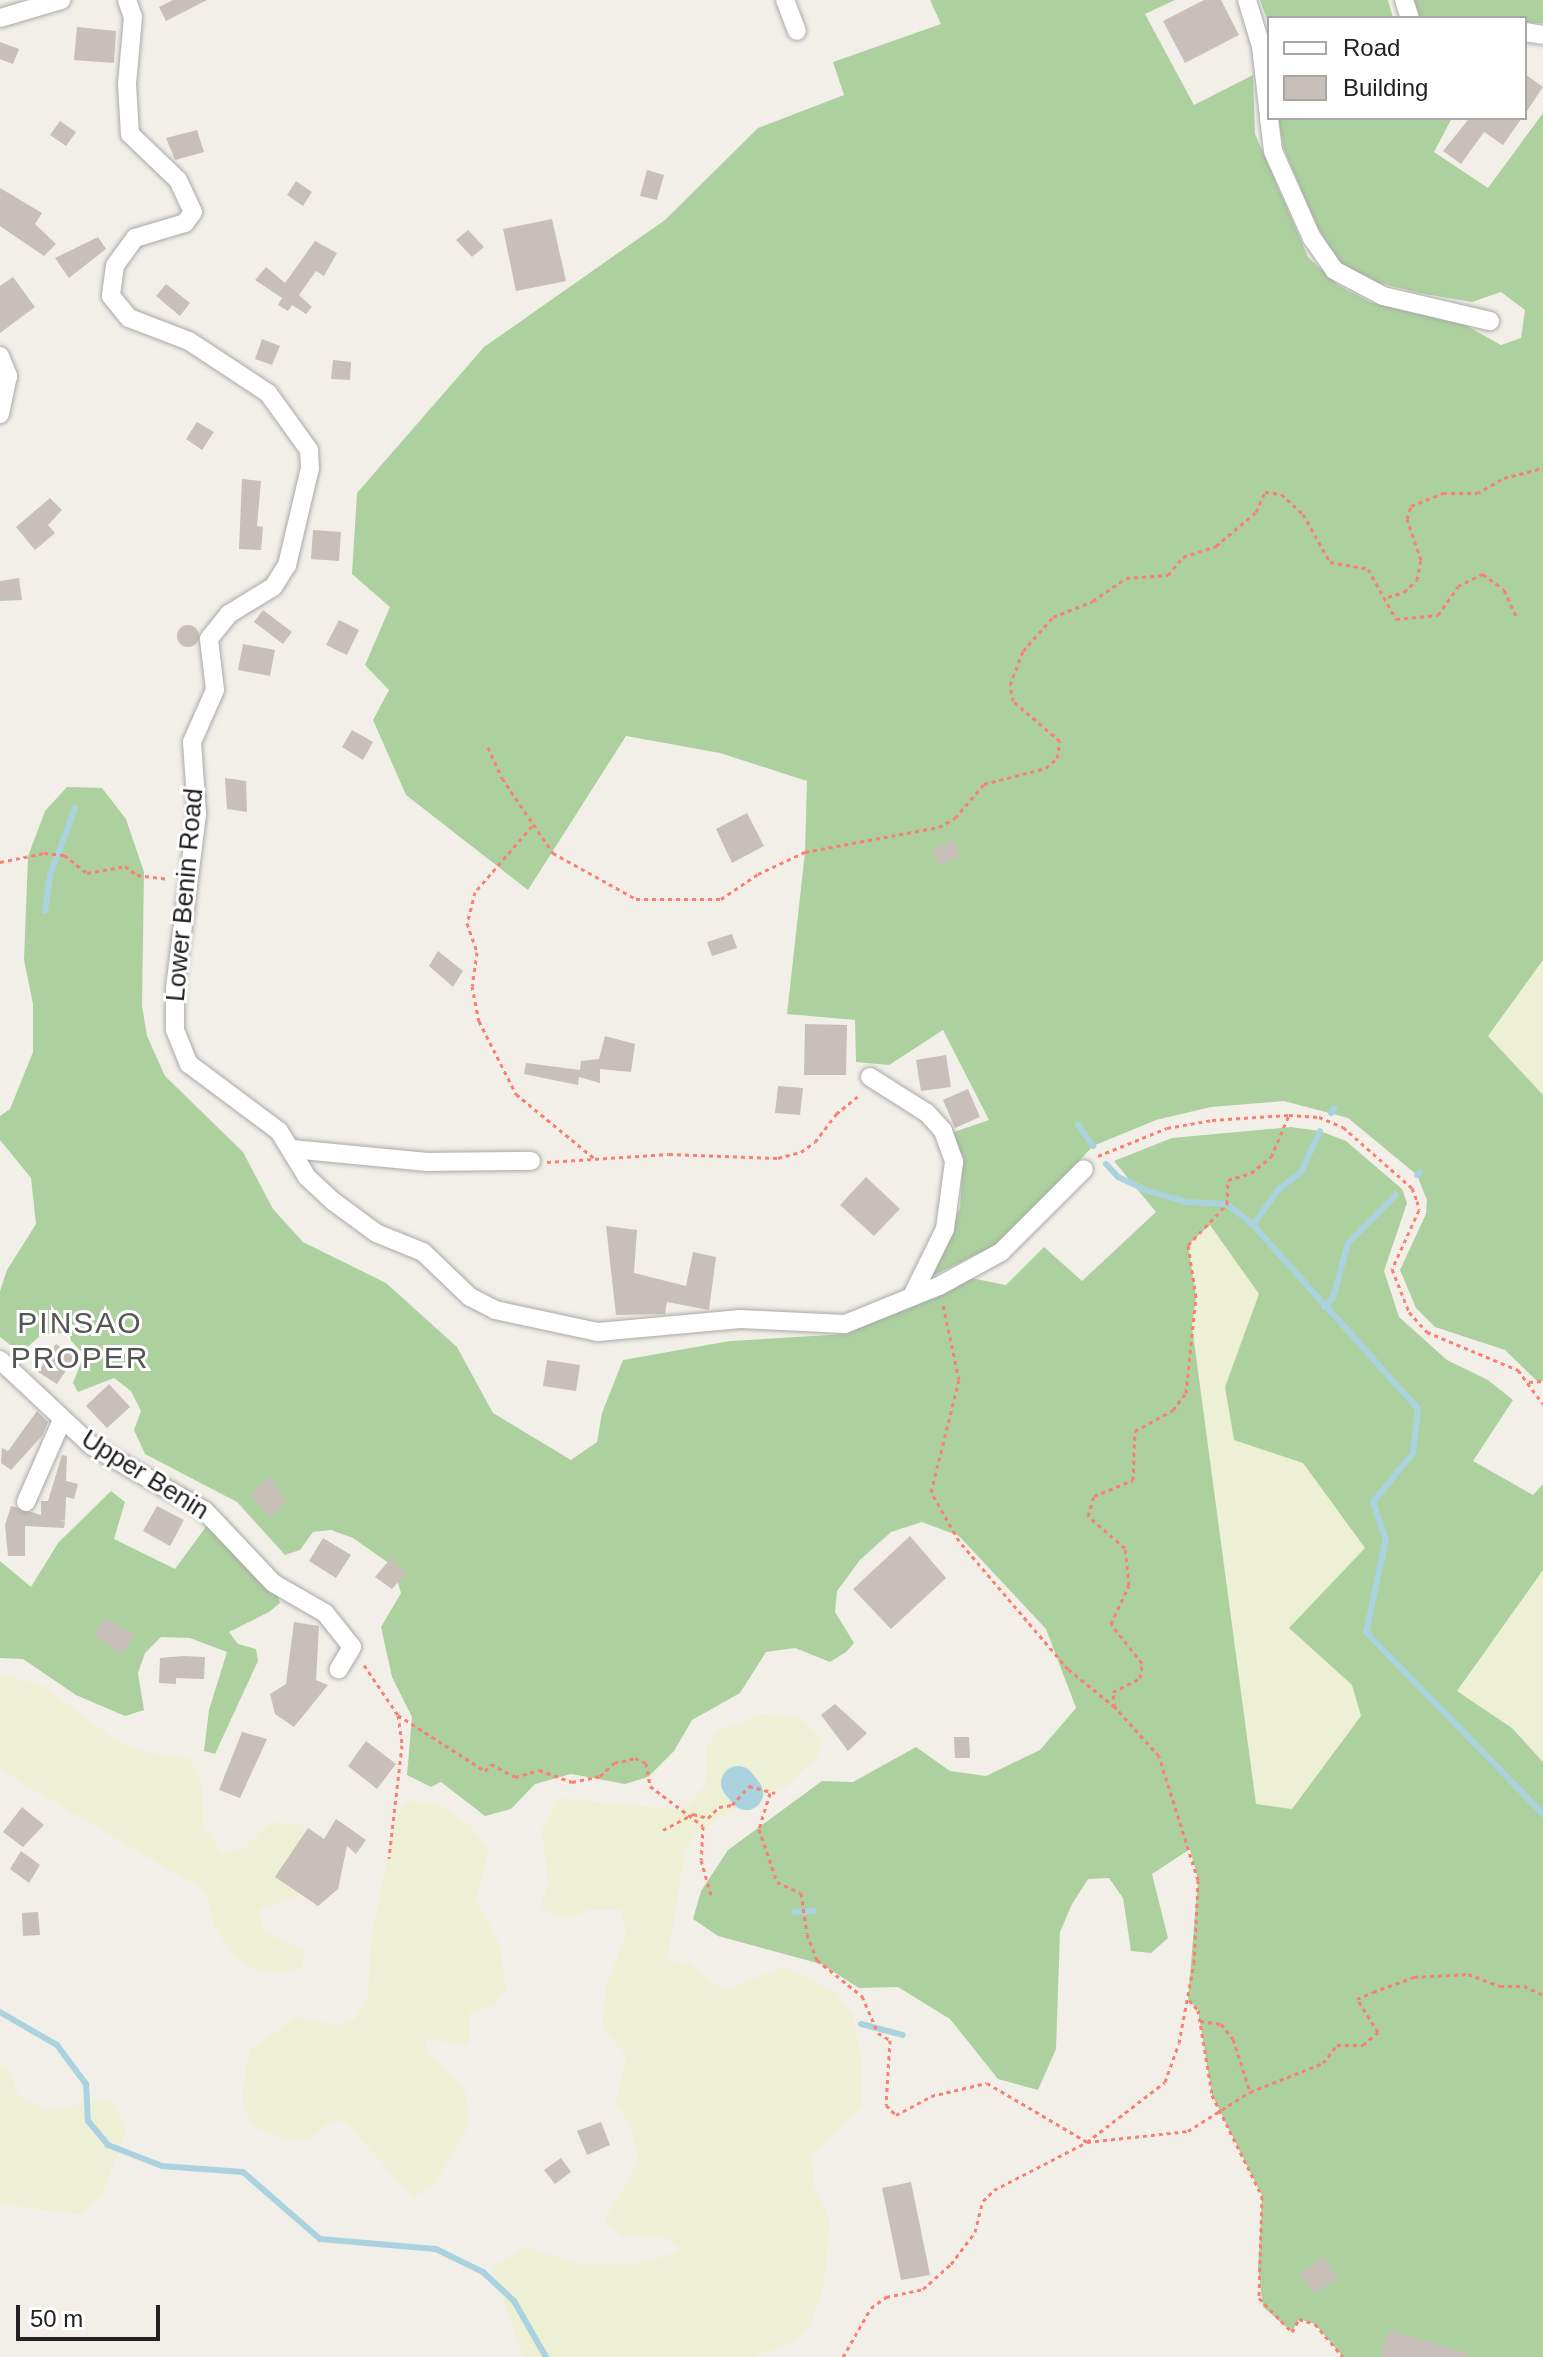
<!DOCTYPE html>
<style>
body{margin:0}
#map{position:relative;width:1543px;height:2357px;overflow:hidden;background:#f2efe9;font-family:Helvetica,sans-serif}
div>[style]{position:absolute}
[style*='--x']{left:calc(var(--x)*1px);top:calc(var(--y)*1px);width:calc(var(--w)*1px);rotate:calc(var(--a)*1deg)}
.farmland>*{inset:0;background:#eef0d5}
.forest>*{inset:0;background:#add19e}
.stream>*{height:6px;margin:-3px;padding:0 3px;transform-origin:3px;border-radius:3px;background:#aad3df}
.river>*{height:34px;margin:-17px;padding:0 17px;transform-origin:17px;border-radius:17px;background:#aad3df}
.building>*{inset:0;background:#c7bfb8}
.round{border-radius:50%}
.path>*{height:3px;margin-top:-1.5px;transform-origin:0;background:repeating-linear-gradient(90deg,#fa8072 0 4px,transparent 0 8px)}
.roads{filter:drop-shadow(0 0 2px #a9a9a9) drop-shadow(0 0 2px #a9a9a9)}
.street>*{height:18px;margin:-9px;padding:0 9px;transform-origin:9px;border-radius:9px;background:#fff}
span{translate:-50% -50%;white-space:nowrap;text-align:center;line-height:1.15;-webkit-text-stroke:6px #fff;paint-order:stroke}
.street-label{font-size:26px;color:#222}
.quarter-label{font-size:30px;color:#555;letter-spacing:2px}
.legend{position:absolute;left:1267px;top:16px;width:260px;height:104px;box-sizing:border-box;background:#fff;border:2px solid #a7a7a7;margin:0;padding:10px 14px;list-style:none;font-size:24px;color:#222}
.legend li{display:flex;align-items:center;gap:16px;height:40px}
.legend b{width:40px;border:2px solid #a7a7a7}
.scale{position:absolute;left:16px;top:2305px;width:144px;height:36px;box-sizing:border-box;border:4px solid #222;border-top:0;padding-left:10px;font-size:24px;line-height:28px;white-space:nowrap;color:#222;-webkit-text-stroke:6px #fff;paint-order:stroke}
</style>
<div id="map">
<div class="farmland">
<div style="clip-path:polygon(1543px 960px,1543px 1095px,1488px 1036px)"></div>
<div style="clip-path:polygon(1210px 1225px,1260px 1294px,1225px 1387px,1234px 1440px,1303px 1462px,1365px 1548px,1290px 1628px,1352px 1685px,1361px 1716px,1292px 1809px,1256px 1805px,1192px 1326px,1196px 1297px,1188px 1245px)"></div>
<div style="clip-path:polygon(1543px 1570px,1543px 1762px,1512px 1728px,1457px 1691px)"></div>
<div style="clip-path:polygon(0 1673px,44px 1686px,111px 1737px,142px 1751px,188px 1758px,201px 1779px,203px 1824px,221px 1853px,244px 1848px,271px 1822px,303px 1825px,305px 1878px,296px 1897px,259px 1910px,263px 1931px,305px 1951px,302px 1969px,274px 1973px,250px 1968px,230px 1952px,214px 1925px,205px 1891px,0 1770px)"></div>
<div style="clip-path:polygon(762px 1714px,798px 1716px,822px 1739px,817px 1757px,786px 1787px,732px 1810px,695px 1835px,684px 1854px,668px 1960px,690px 1964px,724px 1991px,784px 1966px,837px 1993px,853px 2016px,862px 2061px,861px 2107px,812px 2156px,814px 2186px,830px 2220px,824px 2286px,810px 2325px,794px 2342px,753px 2357px,523px 2357px,492px 2267px,527px 2247px,575px 2263px,640px 2263px,680px 2251px,666px 2238px,621px 2236px,604px 2221px,639px 2161px,630px 2125px,616px 2104px,626px 2056px,602px 2026px,608px 1980px,626px 1937px,621px 1910px,588px 1910px,568px 1919px,540px 1908px,548px 1885px,542px 1829px,559px 1798px,684px 1810px,706px 1784px,707px 1745px,720px 1730px)"></div>
<div style="clip-path:polygon(408px 1801px,441px 1805px,471px 1827px,489px 1849px,476px 1899px,500px 1944px,506px 1990px,494px 2006px,469px 2013px,470px 2045px,425px 2039px,427px 2052px,467px 2093px,468px 2127px,433px 2187px,413px 2197px,344px 2121px,327px 2124px,311px 2139px,288px 2140px,258px 2129px,245px 2113px,242px 2095px,250px 2050px,295px 2017px,337px 2025px,355px 2019px,368px 1995px,371px 1940px,395px 1819px)"></div>
<div style="clip-path:polygon(0 2065px,8px 2069px,18px 2094px,47px 2111px,110px 2098px,127px 2128px,102px 2196px,80px 2215px,0 2204px)"></div>
</div>
<div class="forest">
<div style="clip-path:polygon(930px 0,1175px 0,1145px 14px,1194px 105px,1253px 75px,1255px 134px,1308px 257px,1338px 285px,1370px 302px,1465px 325px,1501px 345px,1521px 338px,1525px 310px,1501px 292px,1472px 302px,1419px 293px,1368px 280px,1338px 261px,1316px 225px,1284px 149px,1278px 118px,1452px 118px,1434px 152px,1488px 188px,1543px 113px,1543px 960px,1488px 1036px,1543px 1095px,1543px 1381px,1537px 1381px,1505px 1350px,1435px 1327px,1416px 1308px,1400px 1270px,1426px 1214px,1427px 1200px,1417px 1175px,1348px 1118px,1284px 1101px,1211px 1107px,1156px 1120px,1093px 1146px,1006px 1240px,930px 1277px,960px 1208px,963px 1161px,951px 1133px,989px 1120px,943px 1030px,889px 1065px,856px 1062px,855px 1020px,787px 1014px,805px 852px,807px 781px,720px 753px,626px 736px,528px 890px,406px 795px,373px 720px,389px 690px,365px 665px,390px 607px,352px 574px,357px 493px,484px 347px,665px 220px,758px 128px,844px 95px,833px 62px,941px 24px)"></div>
<div style="clip-path:polygon(1260px 0,1388px 0,1393px 18px,1269px 18px,1269px 25px)"></div>
<div style="clip-path:polygon(1414px 0,1543px 0,1543px 23px,1420px 18px)"></div>
<div style="clip-path:polygon(evenodd,67px 787px,102px 788px,126px 819px,144px 872px,142px 1006px,147px 1036px,165px 1076px,243px 1152px,273px 1209px,303px 1242px,386px 1283px,457px 1347px,493px 1413px,571px 1460px,597px 1442px,602px 1413px,623px 1360px,730px 1341px,846px 1334px,971px 1278px,1006px 1285px,1044px 1247px,1082px 1281px,1156px 1212px,1114px 1161px,1172px 1138px,1291px 1127px,1320px 1131px,1346px 1141px,1402px 1189px,1407px 1203px,1384px 1271px,1399px 1317px,1447px 1360px,1488px 1380px,1513px 1400px,1473px 1461px,1533px 1495px,1543px 1484px,1543px 1570px,1457px 1691px,1512px 1728px,1543px 1762px,1543px 2357px,1343px 2357px,1315px 2324px,1299px 2319px,1292px 2332px,1263px 2307px,1258px 2268px,1262px 2196px,1212px 2095px,1198px 2010px,1188px 1999px,1198px 1880px,1190px 1849px,1152px 1874px,1168px 1938px,1151px 1953px,1131px 1951px,1123px 1898px,1109px 1878px,1088px 1879px,1072px 1904px,1060px 1932px,1056px 2049px,1038px 2090px,998px 2079px,950px 2019px,898px 1987px,859px 1988px,821px 1964px,718px 1936px,693px 1919px,701px 1891px,728px 1850px,822px 1781px,853px 1782px,916px 1747px,950px 1771px,986px 1776px,1040px 1750px,1076px 1708px,1046px 1629px,959px 1536px,922px 1522px,891px 1532px,860px 1560px,837px 1591px,835px 1612px,854px 1643px,846px 1652px,830px 1662px,795px 1648px,766px 1652px,740px 1693px,692px 1720px,674px 1751px,648px 1777px,625px 1784px,571px 1774px,535px 1784px,511px 1809px,485px 1816px,441px 1782px,431px 1787px,407px 1775px,412px 1717px,392px 1677px,381px 1627px,401px 1593px,393px 1566px,353px 1538px,331px 1530px,313px 1532px,300px 1550px,285px 1555px,237px 1502px,145px 1454px,134px 1430px,141px 1411px,131px 1391px,114px 1378px,78px 1392px,73px 1383px,84px 1355px,64px 1333px,42px 1334px,21px 1353px,0 1337px,0 1291px,7px 1270px,36px 1224px,31px 1178px,0 1140px,0 1116px,10px 1109px,33px 1052px,33px 1004px,24px 960px,28px 856px,45px 811px,67px 787px,1210px 1225px,1259px 1294px,1225px 1387px,1234px 1440px,1303px 1463px,1365px 1548px,1289px 1628px,1352px 1685px,1361px 1716px,1292px 1809px,1256px 1804px,1192px 1326px,1196px 1297px,1188px 1245px,1210px 1225px)"></div>
<div style="clip-path:polygon(111px 1491px,125px 1502px,114px 1539px,175px 1569px,208px 1524px,277px 1591px,280px 1603px,269px 1612px,229px 1632px,238px 1644px,256px 1649px,258px 1661px,215px 1754px,204px 1751px,209px 1710px,227px 1652px,190px 1638px,161px 1637px,145px 1653px,138px 1673px,144px 1710px,125px 1716px,76px 1695px,23px 1659px,0 1658px,0 1561px,31px 1587px,58px 1543px)"></div>
</div>
<div class="stream">
<div style="--x:45;--y:911;--w:36;--a:-82"></div>
<div style="--x:50;--y:875;--w:71;--a:-69.3"></div>
<div style="--x:1331;--y:1113;--w:6;--a:-59"></div>
<div style="--x:1078;--y:1125;--w:26;--a:54"></div>
<div style="--x:1106;--y:1164;--w:18;--a:47"></div>
<div style="--x:1118;--y:1177;--w:33;--a:25"></div>
<div style="--x:1148;--y:1191;--w:41;--a:15.8"></div>
<div style="--x:1187;--y:1202;--w:40;--a:2.9"></div>
<div style="--x:1227;--y:1204;--w:33;--a:39"></div>
<div style="--x:1253;--y:1225;--w:247;--a:48.1"></div>
<div style="--x:1418;--y:1409;--w:44;--a:96.5"></div>
<div style="--x:1413;--y:1453;--w:63;--a:129.2"></div>
<div style="--x:1373;--y:1502;--w:39;--a:71"></div>
<div style="--x:1386;--y:1539;--w:95;--a:102.1"></div>
<div style="--x:1366;--y:1632;--w:254;--a:45.8"></div>
<div style="--x:1417;--y:1175;--w:4;--a:-45"></div>
<div style="--x:1253;--y:1225;--w:44;--a:-54.2"></div>
<div style="--x:1279;--y:1189;--w:28;--a:-38"></div>
<div style="--x:1301;--y:1172;--w:45;--a:-65.1"></div>
<div style="--x:1324;--y:1307;--w:13;--a:-45"></div>
<div style="--x:1333;--y:1298;--w:57;--a:-74.7"></div>
<div style="--x:1348;--y:1243;--w:68;--a:-45"></div>
<div style="--x:795;--y:1912;--w:19;--a:-3"></div>
<div style="--x:0;--y:2012;--w:66;--a:30.1"></div>
<div style="--x:57;--y:2045;--w:49;--a:53.4"></div>
<div style="--x:86;--y:2084;--w:37;--a:87"></div>
<div style="--x:88;--y:2121;--w:31;--a:50"></div>
<div style="--x:108;--y:2145;--w:58;--a:21.3"></div>
<div style="--x:162;--y:2166;--w:81;--a:4.2"></div>
<div style="--x:243;--y:2172;--w:102;--a:41"></div>
<div style="--x:320;--y:2239;--w:116;--a:4.9"></div>
<div style="--x:436;--y:2249;--w:52;--a:26.1"></div>
<div style="--x:483;--y:2272;--w:42;--a:43.1"></div>
<div style="--x:514;--y:2301;--w:64;--a:60.3"></div>
<div style="--x:861;--y:2024;--w:43;--a:14.7"></div>
</div>
<div class="river">
<div style="--x:738;--y:1783;--w:13;--a:51"></div>
</div>
<div class="building">
<div style="clip-path:polygon(173px 0,207px 0,166px 21px,159px 7px)"></div>
<div style="clip-path:polygon(1204px 0,1221px 0,1239px 35px,1185px 63px,1163px 21px)"></div>
<div style="clip-path:polygon(77px 27px,116px 31px,114px 63px,74px 60px)"></div>
<div style="clip-path:polygon(0 42px,19px 49px,13px 64px,0 59px)"></div>
<div style="clip-path:polygon(1525px 74px,1543px 87px,1525px 114px)"></div>
<div style="clip-path:polygon(1465px 118px,1522px 118px,1503px 145px,1484px 132px,1461px 164px,1443px 151px,1468px 120px)"></div>
<div style="clip-path:polygon(60px 121px,76px 132px,66px 146px,50px 135px)"></div>
<div style="clip-path:polygon(197px 130px,204px 152px,175px 160px,166px 138px)"></div>
<div style="clip-path:polygon(647px 170px,664px 175px,657px 200px,640px 196px)"></div>
<div style="clip-path:polygon(296px 181px,312px 192px,303px 206px,287px 195px)"></div>
<div style="clip-path:polygon(0 188px,42px 213px,35px 224px,56px 244px,44px 256px,0 226px)"></div>
<div style="clip-path:polygon(552px 219px,566px 281px,516px 291px,503px 229px)"></div>
<div style="clip-path:polygon(468px 230px,484px 247px,472px 257px,456px 240px)"></div>
<div style="clip-path:polygon(98px 237px,106px 249px,69px 278px,55px 258px)"></div>
<div style="clip-path:polygon(315px 241px,337px 253px,324px 276px,316px 271px,299px 295px,312px 307px,306px 314px,292px 305px,288px 311px,278px 305px,282px 298px,255px 280px,266px 267px,285px 283px)"></div>
<div style="clip-path:polygon(13px 277px,35px 307px,0 333px,0 286px)"></div>
<div style="clip-path:polygon(166px 284px,190px 303px,180px 316px,156px 296px)"></div>
<div style="clip-path:polygon(262px 339px,280px 346px,272px 365px,255px 359px)"></div>
<div style="clip-path:polygon(333px 360px,351px 362px,350px 380px,331px 379px)"></div>
<div style="clip-path:polygon(197px 422px,214px 432px,202px 450px,186px 439px)"></div>
<div style="clip-path:polygon(242px 479px,261px 481px,257px 526px,263px 527px,261px 550px,239px 549px)"></div>
<div style="clip-path:polygon(50px 498px,62px 510px,48px 525px,55px 533px,35px 550px,16px 527px)"></div>
<div style="clip-path:polygon(313px 530px,341px 532px,339px 561px,311px 559px)"></div>
<div style="clip-path:polygon(19px 578px,22px 600px,0 601px,0 581px)"></div>
<div style="clip-path:polygon(263px 610px,292px 632px,283px 644px,254px 622px)"></div>
<div style="clip-path:polygon(339px 620px,359px 630px,347px 655px,326px 645px)"></div>
<div class="round" style="left:177px;top:625px;width:22px;height:22px"></div>
<div style="clip-path:polygon(243px 644px,275px 650px,270px 676px,238px 670px)"></div>
<div style="clip-path:polygon(352px 730px,373px 742px,363px 760px,342px 747px)"></div>
<div style="clip-path:polygon(225px 778px,246px 781px,247px 812px,227px 809px)"></div>
<div style="clip-path:polygon(747px 813px,764px 846px,732px 863px,716px 829px)"></div>
<div style="clip-path:polygon(953px 840px,960px 857px,939px 865px,932px 849px)"></div>
<div style="clip-path:polygon(732px 934px,737px 948px,712px 956px,707px 942px)"></div>
<div style="clip-path:polygon(438px 951px,463px 971px,453px 987px,429px 966px)"></div>
<div style="clip-path:polygon(805px 1024px,847px 1025px,846px 1075px,804px 1075px)"></div>
<div style="clip-path:polygon(605px 1036px,635px 1044px,631px 1072px,600px 1069px,600px 1083px,579px 1077px,578px 1085px,524px 1074px,526px 1063px,580px 1070px,581px 1061px,599px 1059px)"></div>
<div style="clip-path:polygon(946px 1055px,951px 1087px,921px 1091px,916px 1060px)"></div>
<div style="clip-path:polygon(778px 1086px,803px 1088px,800px 1115px,775px 1113px)"></div>
<div style="clip-path:polygon(968px 1089px,980px 1117px,955px 1128px,943px 1100px)"></div>
<div style="clip-path:polygon(866px 1177px,900px 1209px,874px 1236px,840px 1205px)"></div>
<div style="clip-path:polygon(606px 1226px,637px 1230px,634px 1273px,686px 1286px,693px 1252px,716px 1257px,709px 1310px,667px 1302px,665px 1314px,616px 1315px)"></div>
<div style="clip-path:polygon(56px 1344px,75px 1357px,57px 1384px,38px 1372px)"></div>
<div style="clip-path:polygon(547px 1360px,580px 1365px,576px 1391px,543px 1386px)"></div>
<div style="clip-path:polygon(109px 1384px,130px 1407px,107px 1428px,86px 1406px)"></div>
<div style="clip-path:polygon(37px 1411px,48px 1422px,42px 1436px,11px 1470px,1px 1463px,2px 1448px,8px 1451px)"></div>
<div style="clip-path:polygon(62px 1455px,67px 1456px,66px 1481px,78px 1484px,74px 1499px,66px 1497px,65px 1521px,59px 1520px,65px 1522px,64px 1528px,25px 1526px,25px 1556px,8px 1556px,5px 1525px,11px 1506px,41px 1515px,41px 1501px,48px 1501px)"></div>
<div style="clip-path:polygon(270px 1477px,286px 1500px,271px 1518px,250px 1494px)"></div>
<div style="clip-path:polygon(157px 1506px,184px 1520px,170px 1546px,143px 1531px)"></div>
<div style="clip-path:polygon(910px 1536px,946px 1578px,891px 1629px,853px 1589px)"></div>
<div style="clip-path:polygon(323px 1538px,351px 1555px,336px 1578px,309px 1561px)"></div>
<div style="clip-path:polygon(391px 1558px,406px 1573px,392px 1589px,375px 1577px)"></div>
<div style="clip-path:polygon(104px 1618px,136px 1634px,121px 1654px,94px 1635px)"></div>
<div style="clip-path:polygon(294px 1622px,319px 1626px,316px 1680px,328px 1685px,294px 1727px,275px 1714px,270px 1694px,286px 1684px)"></div>
<div style="clip-path:polygon(183px 1656px,205px 1657px,204px 1679px,176px 1678px,176px 1684px,159px 1683px,160px 1658px)"></div>
<div style="clip-path:polygon(835px 1704px,867px 1733px,848px 1751px,821px 1715px)"></div>
<div style="clip-path:polygon(242px 1732px,267px 1739px,240px 1798px,219px 1790px)"></div>
<div style="clip-path:polygon(954px 1737px,969px 1737px,970px 1758px,955px 1758px)"></div>
<div style="clip-path:polygon(366px 1741px,396px 1764px,377px 1789px,348px 1766px)"></div>
<div style="clip-path:polygon(22px 1807px,44px 1825px,23px 1847px,3px 1832px)"></div>
<div style="clip-path:polygon(336px 1819px,366px 1840px,356px 1854px,347px 1846px,338px 1889px,318px 1906px,275px 1877px,308px 1828px,324px 1839px)"></div>
<div style="clip-path:polygon(21px 1851px,40px 1865px,29px 1883px,10px 1869px)"></div>
<div style="clip-path:polygon(38px 1912px,40px 1935px,23px 1936px,22px 1913px)"></div>
<div style="clip-path:polygon(601px 2122px,610px 2145px,587px 2155px,577px 2131px)"></div>
<div style="clip-path:polygon(561px 2158px,571px 2172px,555px 2184px,544px 2170px)"></div>
<div style="clip-path:polygon(911px 2182px,930px 2275px,901px 2280px,882px 2188px)"></div>
<div style="clip-path:polygon(1323px 2257px,1338px 2278px,1314px 2294px,1299px 2274px)"></div>
<div style="clip-path:polygon(1388px 2330px,1467px 2353px,1466px 2357px,1381px 2357px)"></div>
</div>
<div class="path">
<div style="--x:1388;--y:597;--w:17;--a:-17"></div>
<div style="--x:1404;--y:592;--w:18;--a:-43"></div>
<div style="--x:1417;--y:580;--w:20;--a:-79"></div>
<div style="--x:1421;--y:560;--w:43;--a:-108.9"></div>
<div style="--x:1407;--y:519;--w:14;--a:-73"></div>
<div style="--x:1411;--y:506;--w:35;--a:-22"></div>
<div style="--x:1443;--y:493;--w:34;--a:0"></div>
<div style="--x:1477;--y:493;--w:31;--a:-29"></div>
<div style="--x:1504;--y:478;--w:40;--a:-14.4"></div>
<div style="--x:488;--y:747;--w:34;--a:66"></div>
<div style="--x:502;--y:778;--w:91;--a:55.8"></div>
<div style="--x:553;--y:853;--w:95;--a:29"></div>
<div style="--x:636;--y:899;--w:85;--a:0"></div>
<div style="--x:721;--y:899;--w:45;--a:-34"></div>
<div style="--x:758;--y:874;--w:52;--a:-25.1"></div>
<div style="--x:805;--y:852;--w:136;--a:-10.6"></div>
<div style="--x:939;--y:827;--w:18;--a:-29"></div>
<div style="--x:955;--y:818;--w:45;--a:-49.5"></div>
<div style="--x:984;--y:784;--w:64;--a:-14.5"></div>
<div style="--x:1046;--y:768;--w:15;--a:-42"></div>
<div style="--x:1057;--y:758;--w:17;--a:-80"></div>
<div style="--x:1060;--y:741;--w:62;--a:-139.6"></div>
<div style="--x:1013;--y:701;--w:16;--a:-101"></div>
<div style="--x:1010;--y:685;--w:36;--a:-69"></div>
<div style="--x:1023;--y:651;--w:45;--a:-48.6"></div>
<div style="--x:1053;--y:617;--w:43;--a:-21.8"></div>
<div style="--x:1093;--y:601;--w:40;--a:-34.9"></div>
<div style="--x:1126;--y:578;--w:42;--a:-4.1"></div>
<div style="--x:1168;--y:575;--w:23;--a:-50"></div>
<div style="--x:1183;--y:557;--w:35;--a:-18"></div>
<div style="--x:1216;--y:546;--w:52;--a:-40.4"></div>
<div style="--x:1256;--y:512;--w:22;--a:-66"></div>
<div style="--x:1265;--y:492;--w:16;--a:7"></div>
<div style="--x:1281;--y:494;--w:30;--a:42"></div>
<div style="--x:1303;--y:514;--w:55;--a:60.6"></div>
<div style="--x:1330;--y:562;--w:39;--a:10"></div>
<div style="--x:1368;--y:569;--w:57;--a:60.8"></div>
<div style="--x:1396;--y:619;--w:42;--a:-5.4"></div>
<div style="--x:1438;--y:615;--w:35;--a:-55"></div>
<div style="--x:1458;--y:586;--w:28;--a:-26"></div>
<div style="--x:1483;--y:574;--w:26;--a:37"></div>
<div style="--x:1504;--y:590;--w:31;--a:65"></div>
<div style="--x:532;--y:826;--w:87;--a:130.8"></div>
<div style="--x:475;--y:892;--w:32;--a:104"></div>
<div style="--x:467;--y:923;--w:31;--a:71"></div>
<div style="--x:477;--y:952;--w:34;--a:98"></div>
<div style="--x:472;--y:986;--w:36;--a:79"></div>
<div style="--x:479;--y:1021;--w:82;--a:63.1"></div>
<div style="--x:516;--y:1094;--w:102;--a:39.4"></div>
<div style="--x:0;--y:862;--w:45;--a:-11.6"></div>
<div style="--x:44;--y:853;--w:20;--a:6"></div>
<div style="--x:64;--y:855;--w:29;--a:38"></div>
<div style="--x:87;--y:873;--w:39;--a:-10"></div>
<div style="--x:125;--y:866;--w:15;--a:37"></div>
<div style="--x:137;--y:875;--w:32;--a:7"></div>
<div style="--x:1098;--y:1156;--w:74;--a:-22.1"></div>
<div style="--x:1167;--y:1128;--w:46;--a:-10.1"></div>
<div style="--x:1212;--y:1120;--w:77;--a:-3.7"></div>
<div style="--x:1289;--y:1115;--w:30;--a:4"></div>
<div style="--x:1319;--y:1117;--w:26;--a:23"></div>
<div style="--x:1343;--y:1127;--w:92;--a:41.5"></div>
<div style="--x:1412;--y:1188;--w:14;--a:69"></div>
<div style="--x:1417;--y:1201;--w:9;--a:77"></div>
<div style="--x:1419;--y:1210;--w:65;--a:114.6"></div>
<div style="--x:1392;--y:1269;--w:46;--a:68.4"></div>
<div style="--x:1409;--y:1312;--w:27;--a:48"></div>
<div style="--x:1427;--y:1332;--w:99;--a:22.7"></div>
<div style="--x:1518;--y:1370;--w:42;--a:53.7"></div>
<div style="--x:547;--y:1162;--w:122;--a:-3.8"></div>
<div style="--x:669;--y:1154;--w:109;--a:2.1"></div>
<div style="--x:778;--y:1158;--w:24;--a:-15"></div>
<div style="--x:801;--y:1152;--w:17;--a:-36"></div>
<div style="--x:815;--y:1142;--w:35;--a:-53"></div>
<div style="--x:836;--y:1114;--w:32;--a:-39"></div>
<div style="--x:1529;--y:1382;--w:14;--a:-4"></div>
<div style="--x:364;--y:1665;--w:60;--a:55.8"></div>
<div style="--x:398;--y:1715;--w:30;--a:82"></div>
<div style="--x:402;--y:1745;--w:114;--a:96.6"></div>
<div style="--x:1115;--y:1707;--w:15;--a:-98"></div>
<div style="--x:1113;--y:1692;--w:30;--a:-27"></div>
<div style="--x:1140;--y:1678;--w:15;--a:-82"></div>
<div style="--x:1142;--y:1663;--w:50;--a:-128.5"></div>
<div style="--x:1111;--y:1624;--w:43;--a:-65.2"></div>
<div style="--x:1129;--y:1585;--w:37;--a:-96"></div>
<div style="--x:1125;--y:1548;--w:49;--a:-139.1"></div>
<div style="--x:1088;--y:1516;--w:21;--a:-73"></div>
<div style="--x:1094;--y:1496;--w:42;--a:-22.3"></div>
<div style="--x:1133;--y:1480;--w:49;--a:-87.7"></div>
<div style="--x:1135;--y:1431;--w:43;--a:-28.9"></div>
<div style="--x:1173;--y:1410;--w:21;--a:-53"></div>
<div style="--x:1186;--y:1393;--w:97;--a:-84.1"></div>
<div style="--x:1196;--y:1297;--w:53;--a:-98.7"></div>
<div style="--x:1188;--y:1245;--w:57;--a:-46.4"></div>
<div style="--x:1227;--y:1204;--w:24;--a:-88"></div>
<div style="--x:1228;--y:1180;--w:24;--a:-17"></div>
<div style="--x:1251;--y:1173;--w:26;--a:-39"></div>
<div style="--x:1271;--y:1157;--w:46;--a:-66.8"></div>
<div style="--x:398;--y:1715;--w:103;--a:32.8"></div>
<div style="--x:485;--y:1771;--w:9;--a:-49"></div>
<div style="--x:491;--y:1764;--w:27;--a:28"></div>
<div style="--x:515;--y:1777;--w:25;--a:-16"></div>
<div style="--x:539;--y:1770;--w:35;--a:20"></div>
<div style="--x:572;--y:1782;--w:29;--a:-12"></div>
<div style="--x:600;--y:1776;--w:19;--a:-43"></div>
<div style="--x:614;--y:1763;--w:22;--a:-13"></div>
<div style="--x:635;--y:1758;--w:12;--a:24"></div>
<div style="--x:646;--y:1763;--w:23;--a:80"></div>
<div style="--x:650;--y:1786;--w:66;--a:37"></div>
<div style="--x:703;--y:1826;--w:34;--a:93"></div>
<div style="--x:701;--y:1860;--w:40;--a:74"></div>
<div style="--x:770;--y:1793;--w:38;--a:107"></div>
<div style="--x:759;--y:1829;--w:56;--a:71.2"></div>
<div style="--x:777;--y:1882;--w:26;--a:25"></div>
<div style="--x:801;--y:1893;--w:41;--a:81.7"></div>
<div style="--x:807;--y:1934;--w:28;--a:69"></div>
<div style="--x:817;--y:1960;--w:58;--a:38.7"></div>
<div style="--x:862;--y:1996;--w:40;--a:66.6"></div>
<div style="--x:878;--y:2033;--w:14;--a:30"></div>
<div style="--x:890;--y:2040;--w:65;--a:93.5"></div>
<div style="--x:886;--y:2105;--w:14;--a:45"></div>
<div style="--x:896;--y:2115;--w:40;--a:-28"></div>
<div style="--x:931;--y:2096;--w:57;--a:-13.1"></div>
<div style="--x:987;--y:2083;--w:116;--a:30.5"></div>
<div style="--x:1087;--y:2142;--w:102;--a:-6.2"></div>
<div style="--x:1188;--y:2131;--w:73;--a:-32.2"></div>
<div style="--x:1250;--y:2092;--w:79;--a:-21.7"></div>
<div style="--x:1323;--y:2063;--w:23;--a:-52"></div>
<div style="--x:1337;--y:2045;--w:26;--a:0"></div>
<div style="--x:1363;--y:2045;--w:20;--a:-41"></div>
<div style="--x:1378;--y:2032;--w:39;--a:-122"></div>
<div style="--x:1357;--y:1999;--w:17;--a:-24"></div>
<div style="--x:1373;--y:1992;--w:44;--a:-20.1"></div>
<div style="--x:1414;--y:1977;--w:54;--a:-3.2"></div>
<div style="--x:1468;--y:1974;--w:34;--a:21"></div>
<div style="--x:1500;--y:1986;--w:24;--a:0"></div>
<div style="--x:1524;--y:1986;--w:21;--a:25"></div>
<div style="--x:663;--y:1830;--w:34;--a:-28"></div>
<div style="--x:693;--y:1814;--w:16;--a:15"></div>
<div style="--x:708;--y:1818;--w:16;--a:-45"></div>
<div style="--x:719;--y:1807;--w:13;--a:-9"></div>
<div style="--x:732;--y:1805;--w:25;--a:-48"></div>
<div style="--x:749;--y:1786;--w:27;--a:15"></div>
<div style="--x:1189;--y:2000;--w:13;--a:48"></div>
<div style="--x:1198;--y:2010;--w:86;--a:80.6"></div>
<div style="--x:1212;--y:2095;--w:113;--a:63.7"></div>
<div style="--x:1262;--y:2196;--w:102;--a:91.7"></div>
<div style="--x:1259;--y:2298;--w:47;--a:45.9"></div>
<div style="--x:1292;--y:2332;--w:15;--a:-62"></div>
<div style="--x:1299;--y:2319;--w:17;--a:17"></div>
<div style="--x:1315;--y:2324;--w:43;--a:49.7"></div>
<div style="--x:1200;--y:2021;--w:21;--a:8"></div>
<div style="--x:1221;--y:2024;--w:19;--a:51"></div>
<div style="--x:1233;--y:2039;--w:56;--a:72.2"></div>
<div style="--x:843;--y:2357;--w:56;--a:-60.3"></div>
<div style="--x:871;--y:2308;--w:19;--a:-36"></div>
<div style="--x:886;--y:2297;--w:38;--a:-12"></div>
<div style="--x:923;--y:2289;--w:38;--a:-42"></div>
<div style="--x:951;--y:2264;--w:40;--a:-53"></div>
<div style="--x:975;--y:2232;--w:32;--a:-76"></div>
<div style="--x:983;--y:2201;--w:16;--a:-45"></div>
<div style="--x:994;--y:2190;--w:105;--a:-27.3"></div>
<div style="--x:1087;--y:2142;--w:98;--a:-37.6"></div>
<div style="--x:1165;--y:2082;--w:41;--a:-70.3"></div>
<div style="--x:1179;--y:2043;--w:81;--a:-79.4"></div>
<div style="--x:1194;--y:1963;--w:83;--a:-87.2"></div>
<div style="--x:1198;--y:1880;--w:130;--a:-107.5"></div>
<div style="--x:1159;--y:1756;--w:66;--a:-131.9"></div>
<div style="--x:1115;--y:1707;--w:60;--a:-141"></div>
<div style="--x:1068;--y:1669;--w:168;--a:-130.4"></div>
<div style="--x:959;--y:1541;--w:56;--a:-119.7"></div>
<div style="--x:931;--y:1492;--w:115;--a:-76"></div>
<div style="--x:959;--y:1380;--w:77;--a:-102"></div>
</div>
<div class="roads">
<div class="street">
<div style="--x:127;--y:0;--w:18;--a:71"></div>
<div style="--x:133;--y:17;--w:67;--a:95.1"></div>
<div style="--x:127;--y:84;--w:50;--a:86.6"></div>
<div style="--x:130;--y:134;--w:66;--a:43.8"></div>
<div style="--x:178;--y:180;--w:35;--a:65"></div>
<div style="--x:193;--y:212;--w:14;--a:126"></div>
<div style="--x:185;--y:223;--w:52;--a:163.3"></div>
<div style="--x:135;--y:238;--w:34;--a:126"></div>
<div style="--x:115;--y:266;--w:30;--a:98"></div>
<div style="--x:111;--y:296;--w:28;--a:51"></div>
<div style="--x:129;--y:318;--w:64;--a:21"></div>
<div style="--x:189;--y:341;--w:95;--a:33.4"></div>
<div style="--x:268;--y:393;--w:70;--a:54.3"></div>
<div style="--x:309;--y:450;--w:18;--a:87"></div>
<div style="--x:310;--y:468;--w:100;--a:103.3"></div>
<div style="--x:287;--y:565;--w:26;--a:122"></div>
<div style="--x:273;--y:587;--w:52;--a:148.5"></div>
<div style="--x:229;--y:614;--w:32;--a:129"></div>
<div style="--x:209;--y:639;--w:51;--a:83.3"></div>
<div style="--x:215;--y:690;--w:57;--a:113.9"></div>
<div style="--x:192;--y:742;--w:72;--a:86"></div>
<div style="--x:197;--y:814;--w:175;--a:97.2"></div>
<div style="--x:175;--y:988;--w:42;--a:90"></div>
<div style="--x:175;--y:1030;--w:37;--a:68"></div>
<div style="--x:189;--y:1064;--w:112;--a:36.7"></div>
<div style="--x:279;--y:1131;--w:54;--a:58.7"></div>
<div style="--x:307;--y:1177;--w:37;--a:43"></div>
<div style="--x:334;--y:1202;--w:52;--a:36.4"></div>
<div style="--x:376;--y:1233;--w:51;--a:22"></div>
<div style="--x:423;--y:1252;--w:65;--a:43.8"></div>
<div style="--x:470;--y:1297;--w:28;--a:27"></div>
<div style="--x:495;--y:1310;--w:105;--a:12.1"></div>
<div style="--x:598;--y:1332;--w:143;--a:-5.2"></div>
<div style="--x:740;--y:1319;--w:105;--a:2.7"></div>
<div style="--x:845;--y:1324;--w:101;--a:-22"></div>
<div style="--x:939;--y:1286;--w:71;--a:-28.7"></div>
<div style="--x:1001;--y:1252;--w:117;--a:-45"></div>
<div style="--x:785;--y:0;--w:33;--a:69"></div>
<div style="--x:1247;--y:0;--w:48;--a:73.1"></div>
<div style="--x:1261;--y:46;--w:70;--a:83.5"></div>
<div style="--x:1404;--y:0;--w:19;--a:72"></div>
<div style="--x:0;--y:18;--w:64;--a:-16.4"></div>
<div style="--x:1525;--y:32;--w:18;--a:9"></div>
<div style="--x:1269;--y:118;--w:33;--a:83"></div>
<div style="--x:1273;--y:151;--w:95;--a:65.9"></div>
<div style="--x:1312;--y:238;--w:39;--a:55"></div>
<div style="--x:1334;--y:270;--w:55;--a:28"></div>
<div style="--x:1383;--y:296;--w:110;--a:13.2"></div>
<div style="--x:0;--y:356;--w:22;--a:68"></div>
<div style="--x:8;--y:376;--w:39;--a:102"></div>
<div style="--x:870;--y:1077;--w:67;--a:32.3"></div>
<div style="--x:927;--y:1113;--w:24;--a:48"></div>
<div style="--x:943;--y:1131;--w:33;--a:70"></div>
<div style="--x:954;--y:1162;--w:68;--a:97.7"></div>
<div style="--x:945;--y:1229;--w:75;--a:116.2"></div>
<div style="--x:292;--y:1149;--w:136;--a:5.5"></div>
<div style="--x:427;--y:1162;--w:104;--a:-0.6"></div>
<div style="--x:0;--y:1360;--w:126;--a:43.1"></div>
<div style="--x:92;--y:1446;--w:130;--a:29.9"></div>
<div style="--x:205;--y:1511;--w:99;--a:46.6"></div>
<div style="--x:273;--y:1583;--w:60;--a:30"></div>
<div style="--x:325;--y:1613;--w:43;--a:51.5"></div>
<div style="--x:352;--y:1647;--w:26;--a:121"></div>
<div style="--x:26;--y:1502;--w:90;--a:-66.3"></div>
</div>
</div>
<div class="street-label">
<span style="left:185px;top:895px;rotate:-85deg">Lower Benin Road</span>
<span style="left:145px;top:1475px;rotate:32deg">Upper Benin</span>
</div>
<div class="quarter-label">
<span style="left:80px;top:1340px">PINSAO<br>PROPER</span>
</div>
<ul class="legend">
<li><b style="height:10px;background:#fff"></b>Road</li>
<li><b style="height:22px;background:#c7bfb8"></b>Building</li>
</ul>
<div class="scale">50 m</div>
</div>
